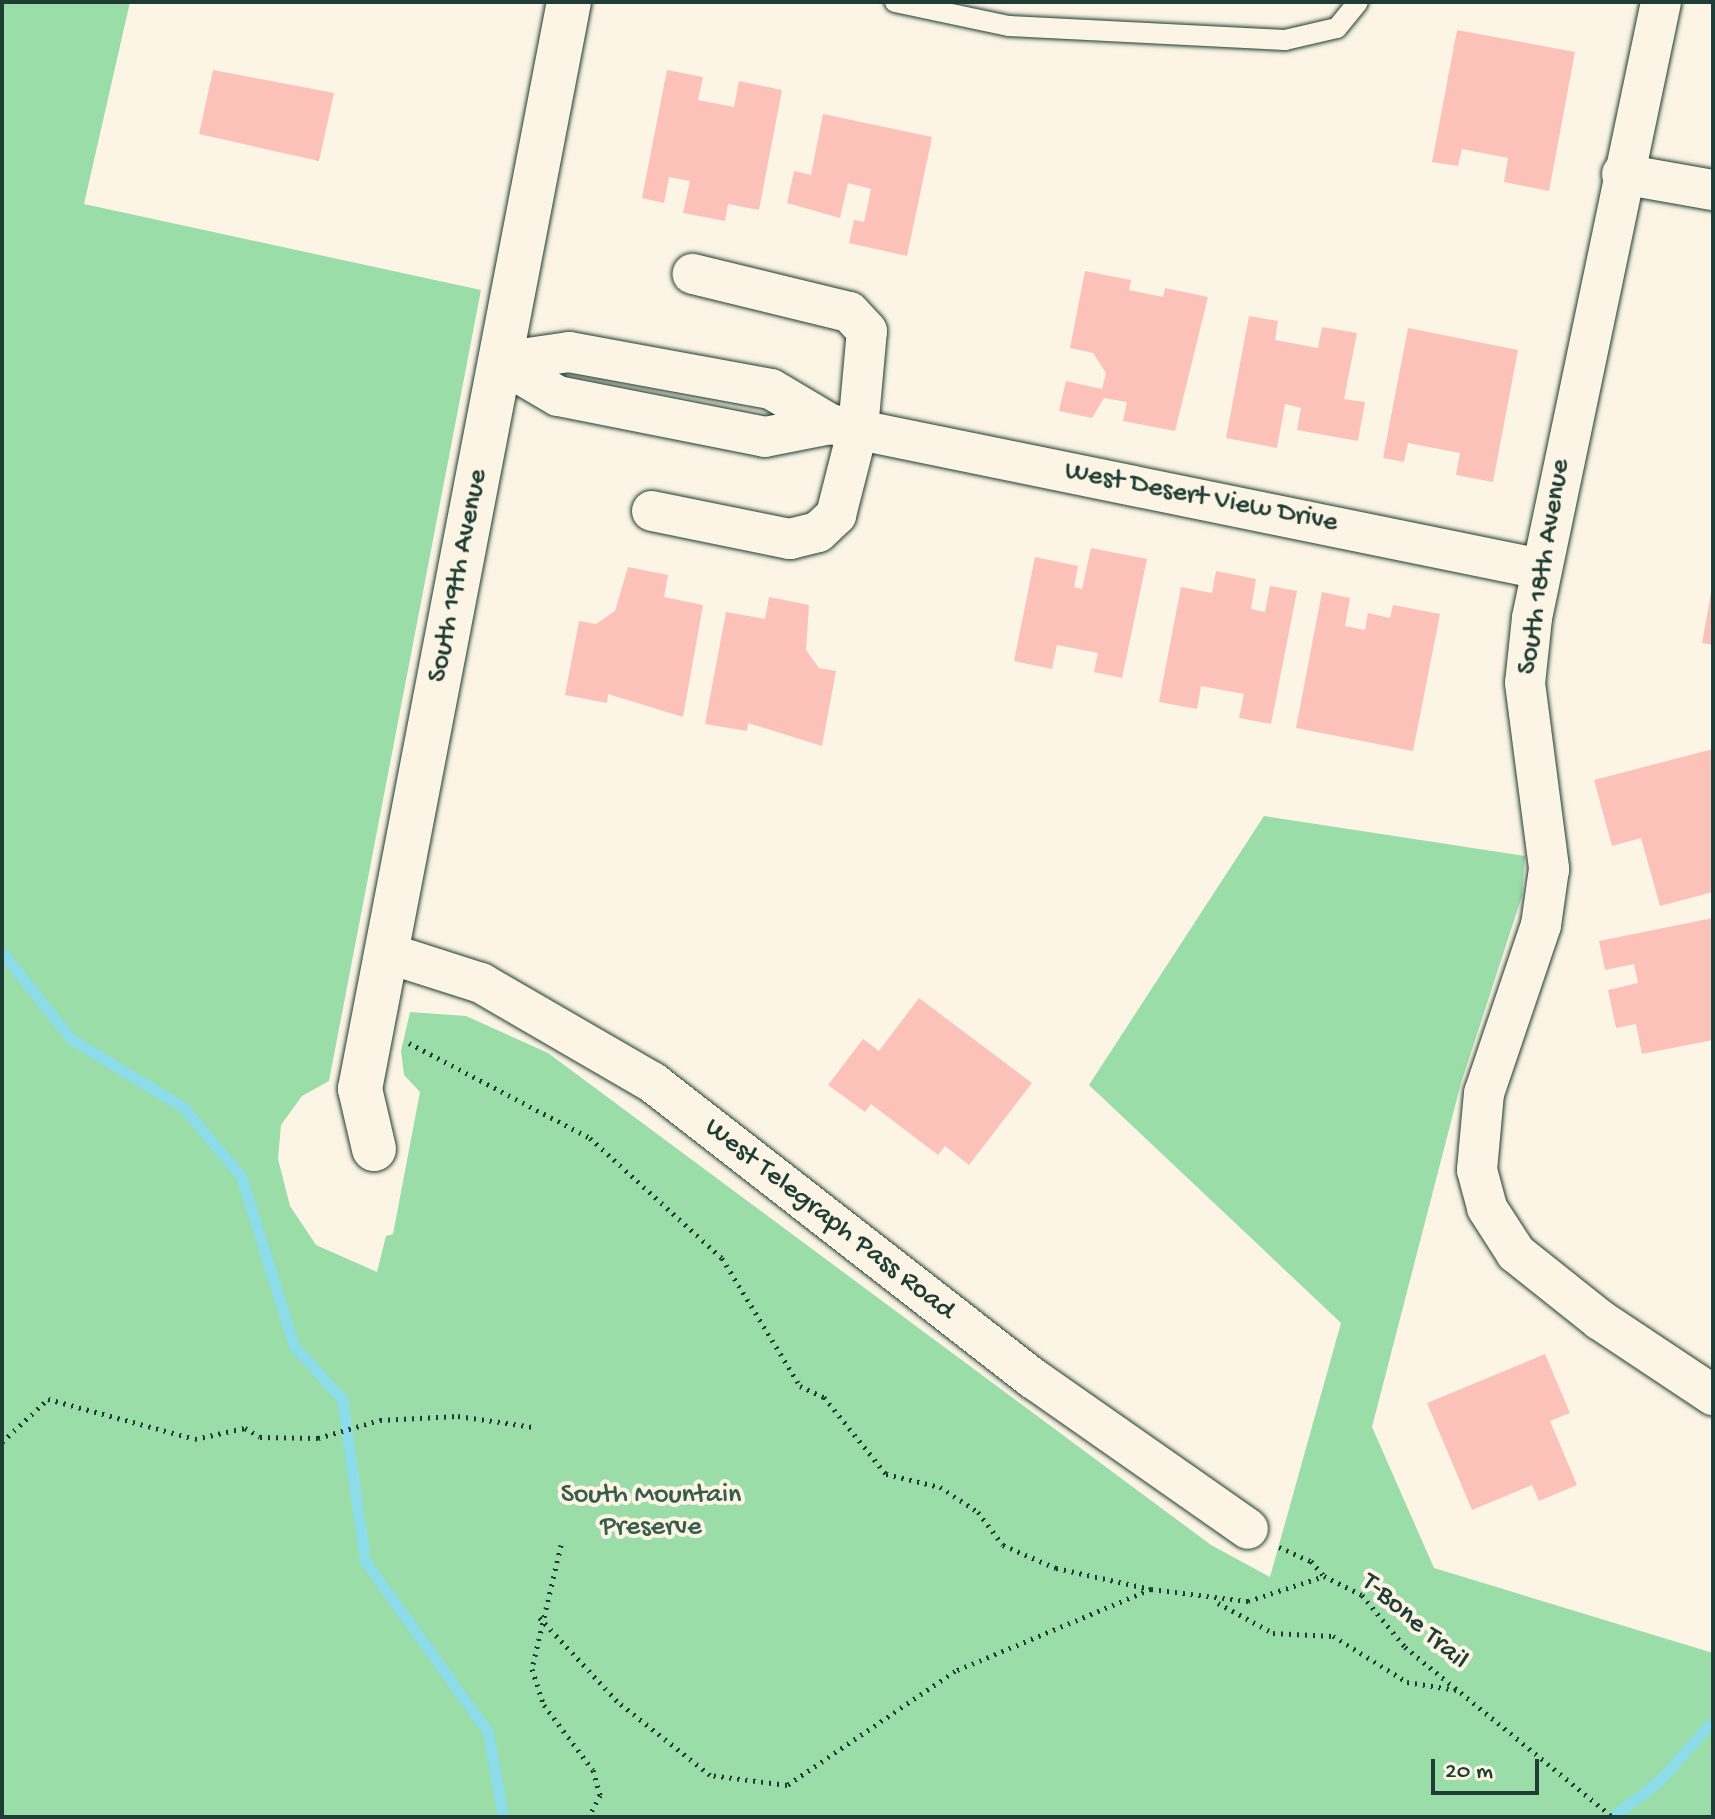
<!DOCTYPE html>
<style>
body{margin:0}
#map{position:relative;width:1715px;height:1819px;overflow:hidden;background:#fcf5e5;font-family:"Gochi Hand",sans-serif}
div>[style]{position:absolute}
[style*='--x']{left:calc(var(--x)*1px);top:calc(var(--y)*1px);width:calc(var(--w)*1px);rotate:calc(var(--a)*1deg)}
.green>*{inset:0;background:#9adda8}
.stream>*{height:11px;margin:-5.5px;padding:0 5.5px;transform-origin:5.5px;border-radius:5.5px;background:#8ddce9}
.building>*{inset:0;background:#fcc1b8}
.path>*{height:5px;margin-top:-2.5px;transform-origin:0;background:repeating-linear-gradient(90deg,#1f3d34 0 2px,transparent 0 8px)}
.roads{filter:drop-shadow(0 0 2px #1f3d34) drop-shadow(0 0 2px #1f3d34)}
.service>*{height:20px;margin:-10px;padding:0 10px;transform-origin:10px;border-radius:10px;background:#fcf5e5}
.minor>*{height:40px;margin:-20px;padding:0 20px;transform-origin:20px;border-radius:20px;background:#fcf5e5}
.tertiary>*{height:44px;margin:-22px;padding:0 22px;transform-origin:22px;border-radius:22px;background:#fcf5e5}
span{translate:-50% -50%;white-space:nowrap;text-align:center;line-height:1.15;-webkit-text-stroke:8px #fcf5e5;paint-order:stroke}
.street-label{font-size:28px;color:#1f3d34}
.park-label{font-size:28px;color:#385d4b}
.frame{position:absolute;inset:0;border:4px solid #1f3d34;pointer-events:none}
.scale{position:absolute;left:1431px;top:1759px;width:108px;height:36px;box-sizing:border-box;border:4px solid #1f3d34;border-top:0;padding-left:10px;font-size:24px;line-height:28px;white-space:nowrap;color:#1f3d34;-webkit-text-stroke:6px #fcf5e5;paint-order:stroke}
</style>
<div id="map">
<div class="green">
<div style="clip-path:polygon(2px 2px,130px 2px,84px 204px,481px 290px,329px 1081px,302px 1096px,281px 1125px,278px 1159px,290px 1206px,316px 1245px,377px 1272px,386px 1236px,393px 1234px,420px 1092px,404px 1075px,401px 1051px,410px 1012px,466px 1016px,548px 1053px,1211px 1545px,1270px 1577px,1341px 1323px,1089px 1085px,1264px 816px,1525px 856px,1522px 896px,1461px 1083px,1372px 1427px,1434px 1568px,1713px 1653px,1713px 1817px,2px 1817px)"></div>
</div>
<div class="stream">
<div style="--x:2;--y:952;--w:111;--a:51.6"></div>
<div style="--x:71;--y:1039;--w:131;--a:31.3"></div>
<div style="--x:183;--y:1107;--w:90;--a:50"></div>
<div style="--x:241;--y:1176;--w:178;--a:72.7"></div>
<div style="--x:294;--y:1346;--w:72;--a:47.8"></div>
<div style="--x:342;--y:1399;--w:164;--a:81.9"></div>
<div style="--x:365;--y:1561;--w:211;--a:54.3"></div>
<div style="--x:488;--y:1732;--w:86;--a:80"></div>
<div style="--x:1612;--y:1817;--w:56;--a:-37.1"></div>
<div style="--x:1657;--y:1783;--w:84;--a:-47.9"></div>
</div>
<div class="building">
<div style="clip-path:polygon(1457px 30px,1575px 52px,1549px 191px,1504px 182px,1508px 158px,1462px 149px,1458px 166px,1432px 162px)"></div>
<div style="clip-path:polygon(213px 70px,334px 93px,319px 161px,199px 134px)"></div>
<div style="clip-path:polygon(667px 70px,703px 77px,698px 100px,734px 107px,739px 81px,782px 90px,759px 210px,728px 204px,725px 221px,683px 213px,690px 181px,669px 177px,664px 203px,642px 198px)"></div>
<div style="clip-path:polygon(823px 114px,932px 137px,907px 256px,849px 243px,854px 220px,864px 222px,871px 189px,848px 183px,840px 218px,787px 203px,794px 171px,811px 175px)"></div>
<div style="clip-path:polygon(1085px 271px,1131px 280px,1129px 290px,1163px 297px,1165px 288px,1208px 297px,1175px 431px,1123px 421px,1127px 402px,1104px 398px,1092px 418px,1059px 411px,1066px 381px,1102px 389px,1106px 373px,1093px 353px,1070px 348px)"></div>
<div style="clip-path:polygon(1249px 316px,1278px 321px,1275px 340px,1318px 348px,1322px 327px,1357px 333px,1344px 399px,1365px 402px,1358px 441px,1297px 430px,1301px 408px,1285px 404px,1277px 448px,1226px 438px)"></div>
<div style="clip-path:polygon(1408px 328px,1518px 350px,1493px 482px,1456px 475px,1460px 453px,1408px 443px,1404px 462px,1383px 458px)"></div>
<div style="clip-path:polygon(1091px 548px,1147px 559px,1122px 678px,1094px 672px,1098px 653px,1057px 645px,1052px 669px,1014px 661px,1035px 557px,1078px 566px,1074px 587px,1082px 589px)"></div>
<div style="clip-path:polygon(628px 567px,668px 575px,664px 597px,703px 605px,683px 717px,608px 694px,607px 703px,565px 695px,579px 621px,596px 624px,615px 611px)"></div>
<div style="clip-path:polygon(1216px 571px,1256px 579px,1251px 609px,1265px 612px,1270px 586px,1297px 591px,1271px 724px,1239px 718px,1244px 694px,1201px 686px,1197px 709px,1159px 702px,1181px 587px,1212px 593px)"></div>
<div style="clip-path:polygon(1322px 592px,1350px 598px,1345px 626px,1365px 630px,1368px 613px,1390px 618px,1393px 605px,1440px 614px,1413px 751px,1296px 728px)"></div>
<div style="clip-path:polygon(1711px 593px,1713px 593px,1713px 645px,1702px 643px)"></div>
<div style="clip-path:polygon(769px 597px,809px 605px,806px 650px,819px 668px,836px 671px,822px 746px,748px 723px,747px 731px,705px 724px,726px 612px,765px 619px)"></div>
<div style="clip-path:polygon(1713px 749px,1713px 892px,1660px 906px,1641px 838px,1612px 846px,1594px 780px)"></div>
<div style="clip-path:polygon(1713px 918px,1713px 1040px,1642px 1054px,1636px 1024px,1616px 1028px,1608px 990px,1638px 983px,1634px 964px,1605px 970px,1599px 941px)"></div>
<div style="clip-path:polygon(919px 998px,1032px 1083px,969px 1165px,945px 1146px,938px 1155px,871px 1104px,865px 1112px,828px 1085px,863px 1039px,879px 1051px)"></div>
<div style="clip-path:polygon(1545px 1354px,1570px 1413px,1550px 1421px,1577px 1485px,1539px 1501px,1532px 1485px,1472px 1510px,1427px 1403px)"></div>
</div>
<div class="path">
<div style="--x:409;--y:1043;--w:204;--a:27.7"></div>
<div style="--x:590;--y:1138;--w:178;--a:42.3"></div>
<div style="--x:722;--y:1258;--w:150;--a:58.6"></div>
<div style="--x:800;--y:1386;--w:26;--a:25"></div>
<div style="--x:824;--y:1397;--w:99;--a:51.2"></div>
<div style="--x:886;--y:1474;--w:56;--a:13.5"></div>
<div style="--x:940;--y:1487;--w:45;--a:33.3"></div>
<div style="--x:978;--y:1512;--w:41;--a:52.9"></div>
<div style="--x:1003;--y:1545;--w:58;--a:23.5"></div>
<div style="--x:1056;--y:1568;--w:97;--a:12.5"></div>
<div style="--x:1151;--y:1589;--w:212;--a:157.3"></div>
<div style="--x:955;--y:1671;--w:203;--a:145.8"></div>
<div style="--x:787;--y:1785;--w:78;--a:-172.6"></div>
<div style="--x:710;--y:1775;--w:119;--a:-141.5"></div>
<div style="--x:617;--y:1701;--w:115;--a:-132.9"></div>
<div style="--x:2;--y:1442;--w:63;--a:-43.1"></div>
<div style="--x:48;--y:1399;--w:152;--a:15.2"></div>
<div style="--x:195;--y:1439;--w:51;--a:-12.4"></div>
<div style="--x:245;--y:1428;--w:17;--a:31"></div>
<div style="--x:260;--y:1437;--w:58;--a:1"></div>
<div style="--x:318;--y:1438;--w:65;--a:-16.2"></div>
<div style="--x:380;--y:1420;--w:78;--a:-2.9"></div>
<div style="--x:458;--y:1416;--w:76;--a:8.3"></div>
<div style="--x:561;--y:1545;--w:127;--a:103.2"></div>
<div style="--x:532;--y:1669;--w:38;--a:72"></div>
<div style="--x:544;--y:1705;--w:81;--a:53"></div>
<div style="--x:593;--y:1770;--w:26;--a:74"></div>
<div style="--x:600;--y:1795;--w:25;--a:117"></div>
<div style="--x:1279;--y:1547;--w:35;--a:24"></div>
<div style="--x:1311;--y:1561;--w:20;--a:49"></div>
<div style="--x:1151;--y:1589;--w:98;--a:7.1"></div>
<div style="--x:1248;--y:1601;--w:80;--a:-18.2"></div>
<div style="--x:1324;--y:1576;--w:42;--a:26.6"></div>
<div style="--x:1362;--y:1595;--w:67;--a:50.4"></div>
<div style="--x:1405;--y:1647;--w:269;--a:39.3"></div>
<div style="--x:1218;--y:1603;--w:63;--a:28.6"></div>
<div style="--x:1273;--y:1633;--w:60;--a:2.9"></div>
<div style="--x:1333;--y:1636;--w:87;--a:31.9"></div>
<div style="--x:1407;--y:1682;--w:51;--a:9.1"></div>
</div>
<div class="roads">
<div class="service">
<div style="--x:895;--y:2;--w:116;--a:11.9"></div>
<div style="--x:1009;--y:26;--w:276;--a:2.9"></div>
<div style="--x:1285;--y:40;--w:53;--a:-13"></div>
<div style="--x:1337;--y:28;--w:33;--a:-51"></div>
</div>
<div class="minor">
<div style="--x:1661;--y:2;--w:629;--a:101.83"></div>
<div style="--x:1532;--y:618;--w:65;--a:96.1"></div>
<div style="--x:1525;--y:683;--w:188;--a:82.6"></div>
<div style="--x:1549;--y:869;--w:57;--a:98.1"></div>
<div style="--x:1541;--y:925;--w:177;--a:108.7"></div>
<div style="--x:1484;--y:1093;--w:77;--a:95.2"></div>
<div style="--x:1477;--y:1170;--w:39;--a:75"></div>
<div style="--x:1487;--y:1208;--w:54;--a:57.2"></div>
<div style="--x:1516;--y:1253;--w:107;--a:38.6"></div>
<div style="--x:1600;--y:1320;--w:136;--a:33.6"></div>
<div style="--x:1622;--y:174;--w:92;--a:10"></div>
<div style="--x:500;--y:362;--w:70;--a:-8.2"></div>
<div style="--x:569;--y:352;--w:205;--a:10.4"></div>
<div style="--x:771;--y:389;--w:69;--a:30.7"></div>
<div style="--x:830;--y:424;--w:726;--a:11.53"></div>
<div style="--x:500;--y:362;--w:67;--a:30.4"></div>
<div style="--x:558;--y:396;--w:211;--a:11.2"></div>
<div style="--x:765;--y:437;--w:66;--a:-11.3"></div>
<div style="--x:652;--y:511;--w:141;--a:11.5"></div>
<div style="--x:790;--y:539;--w:29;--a:-14"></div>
<div style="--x:818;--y:532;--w:25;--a:-43"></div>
<div style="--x:836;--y:515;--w:89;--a:-75.7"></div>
<div style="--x:858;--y:429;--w:98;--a:-84.8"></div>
<div style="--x:867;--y:331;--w:26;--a:-133"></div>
<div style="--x:849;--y:312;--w:161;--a:-166.3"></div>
<div style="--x:387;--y:953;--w:99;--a:17.7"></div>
<div style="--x:481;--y:983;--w:198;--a:30.1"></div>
<div style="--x:652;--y:1082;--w:484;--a:37.9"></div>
<div style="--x:1034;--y:1379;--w:261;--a:35"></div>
</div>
<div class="tertiary">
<div style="--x:374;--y:1149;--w:62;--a:-103.1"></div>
<div style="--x:360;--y:1089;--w:1107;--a:-79.12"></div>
</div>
</div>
<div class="street-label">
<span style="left:1201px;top:498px;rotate:11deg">West Desert View Drive</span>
<span style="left:1545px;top:567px;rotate:-81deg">South 18th Avenue</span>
<span style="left:459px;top:576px;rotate:-79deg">South 19th Avenue</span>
<span style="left:829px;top:1220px;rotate:38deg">West Telegraph Pass Road</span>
<span style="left:1414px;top:1622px;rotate:41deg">T-Bone Trail</span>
</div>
<div class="park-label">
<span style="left:651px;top:1512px">South Mountain<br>Preserve</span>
</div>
<div class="frame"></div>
<div class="scale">20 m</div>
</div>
